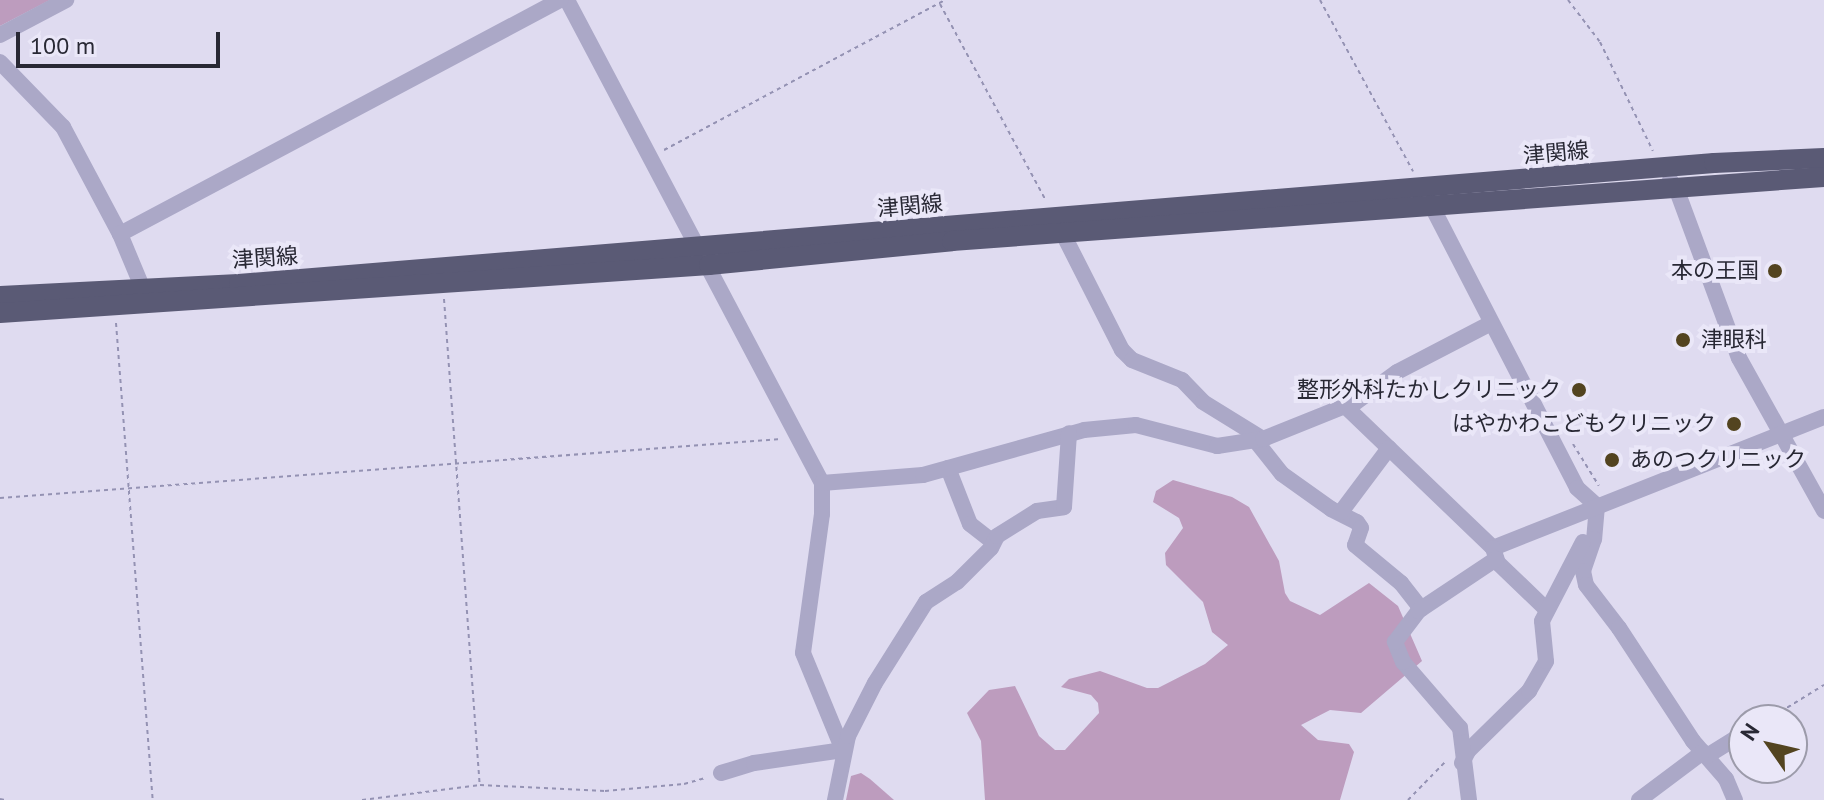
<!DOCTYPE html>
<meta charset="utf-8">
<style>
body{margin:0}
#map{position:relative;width:1824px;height:800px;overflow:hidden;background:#dfdbf0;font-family:"PT Sans","Noto Sans JP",sans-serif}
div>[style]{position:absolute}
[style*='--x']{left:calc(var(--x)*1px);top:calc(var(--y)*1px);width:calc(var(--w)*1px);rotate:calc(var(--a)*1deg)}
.green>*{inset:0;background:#bd9cbe}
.path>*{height:2px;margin-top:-1px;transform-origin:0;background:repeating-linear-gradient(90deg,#9492b3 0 4px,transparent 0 8px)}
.minor>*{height:16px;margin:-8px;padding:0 8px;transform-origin:8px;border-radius:8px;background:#aba8c7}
.major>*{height:20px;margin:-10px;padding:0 10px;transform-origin:10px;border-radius:10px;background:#5a5a75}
.dots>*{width:22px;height:22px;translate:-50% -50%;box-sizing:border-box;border:4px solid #eae7f8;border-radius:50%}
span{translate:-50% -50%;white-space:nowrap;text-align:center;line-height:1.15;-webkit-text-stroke:8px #eae7f8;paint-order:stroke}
.street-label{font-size:22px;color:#282834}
.poi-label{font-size:22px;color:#282834}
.right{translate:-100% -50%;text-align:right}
.left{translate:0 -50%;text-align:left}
.north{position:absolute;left:1728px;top:704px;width:80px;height:80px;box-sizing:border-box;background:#eae7f8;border:2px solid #9c9baa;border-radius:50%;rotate:304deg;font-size:22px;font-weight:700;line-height:32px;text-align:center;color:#282834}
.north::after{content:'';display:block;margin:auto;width:28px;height:36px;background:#534420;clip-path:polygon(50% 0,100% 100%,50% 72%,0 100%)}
.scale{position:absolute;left:16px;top:32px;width:204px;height:36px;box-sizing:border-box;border:4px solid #282834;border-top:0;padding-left:10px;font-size:24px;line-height:28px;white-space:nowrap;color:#282834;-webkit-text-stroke:6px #eae7f8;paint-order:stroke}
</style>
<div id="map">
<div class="green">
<div style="clip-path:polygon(0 0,50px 0,0 26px)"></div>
<div style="clip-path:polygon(1173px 480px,1232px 497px,1249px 507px,1279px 561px,1285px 593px,1290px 601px,1320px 615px,1369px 583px,1398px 606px,1422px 661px,1361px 713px,1330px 710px,1301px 725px,1318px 740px,1349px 744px,1354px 752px,1340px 800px,985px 800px,981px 741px,967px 713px,989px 690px,1015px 686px,1039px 736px,1055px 750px,1065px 750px,1099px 713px,1098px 703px,1091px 695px,1061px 687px,1069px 679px,1100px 671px,1147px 688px,1158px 688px,1205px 664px,1228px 645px,1212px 632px,1203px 602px,1166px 565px,1165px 553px,1183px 528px,1179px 518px,1153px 502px,1156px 491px)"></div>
<div style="clip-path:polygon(861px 773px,870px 779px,894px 800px,846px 800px,851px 776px)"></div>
</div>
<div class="path">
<div style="--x:1320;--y:0;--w:195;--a:61.5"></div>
<div style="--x:1568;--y:0;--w:53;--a:52.7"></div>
<div style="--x:1600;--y:42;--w:121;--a:64.1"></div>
<div style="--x:940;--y:4;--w:221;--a:61.7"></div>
<div style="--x:664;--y:150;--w:319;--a:-28.1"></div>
<div style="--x:444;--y:299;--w:487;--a:85.8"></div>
<div style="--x:116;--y:323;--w:478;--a:85.6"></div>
<div style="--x:1573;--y:444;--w:49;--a:58.2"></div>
<div style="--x:0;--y:498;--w:783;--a:-4.32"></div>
<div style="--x:1767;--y:720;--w:67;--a:-31.6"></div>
<div style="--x:0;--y:799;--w:5;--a:11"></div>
<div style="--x:362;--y:800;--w:119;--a:-7.2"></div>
<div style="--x:480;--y:785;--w:125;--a:2.7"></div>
<div style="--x:605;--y:791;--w:79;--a:-5.1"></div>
<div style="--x:684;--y:784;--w:22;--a:-16"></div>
<div style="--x:1408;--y:800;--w:54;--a:-45.7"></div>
</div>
<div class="minor">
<div style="--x:567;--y:0;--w:546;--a:62.17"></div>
<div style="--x:822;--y:483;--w:31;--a:90"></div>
<div style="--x:822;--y:514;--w:140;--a:97.8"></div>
<div style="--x:803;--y:653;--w:105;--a:67.6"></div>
<div style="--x:0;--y:35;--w:75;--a:-27.9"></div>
<div style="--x:0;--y:62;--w:91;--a:45.9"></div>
<div style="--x:63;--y:127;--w:121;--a:62"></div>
<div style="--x:1670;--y:180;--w:10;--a:53"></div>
<div style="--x:1676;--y:188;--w:181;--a:69.7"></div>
<div style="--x:1739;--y:358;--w:175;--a:60.9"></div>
<div style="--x:1427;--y:197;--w:327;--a:62.7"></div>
<div style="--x:1577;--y:488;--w:27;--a:42"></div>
<div style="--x:1597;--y:506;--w:33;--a:95"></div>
<div style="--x:1594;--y:539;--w:34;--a:109"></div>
<div style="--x:1583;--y:571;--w:14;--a:78"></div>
<div style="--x:1586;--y:585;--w:54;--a:52.5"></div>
<div style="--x:1619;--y:628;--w:135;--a:56.8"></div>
<div style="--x:1693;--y:741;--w:50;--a:49"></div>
<div style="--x:1726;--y:779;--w:23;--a:67"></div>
<div style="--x:1058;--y:224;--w:141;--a:63.1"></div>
<div style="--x:1122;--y:350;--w:14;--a:45"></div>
<div style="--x:1132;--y:360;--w:54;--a:21.8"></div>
<div style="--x:1182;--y:380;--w:30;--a:46"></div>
<div style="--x:1203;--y:402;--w:70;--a:31.7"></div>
<div style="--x:143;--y:289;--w:60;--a:-112.7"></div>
<div style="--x:120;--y:234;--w:499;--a:-28"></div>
<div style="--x:1348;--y:408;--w:61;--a:-36.3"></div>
<div style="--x:1397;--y:372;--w:106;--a:-27.5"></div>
<div style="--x:1255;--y:440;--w:43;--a:51.5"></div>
<div style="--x:1282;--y:474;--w:60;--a:35.5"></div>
<div style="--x:1331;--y:509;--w:29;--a:27"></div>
<div style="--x:1357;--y:522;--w:7;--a:56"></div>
<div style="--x:1361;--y:528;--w:18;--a:109"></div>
<div style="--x:1355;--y:545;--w:60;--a:39.6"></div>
<div style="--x:1401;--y:583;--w:33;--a:52"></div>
<div style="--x:948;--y:468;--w:60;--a:68.6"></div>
<div style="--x:970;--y:524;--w:28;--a:38"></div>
<div style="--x:822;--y:483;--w:101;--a:-4.5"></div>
<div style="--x:923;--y:475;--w:167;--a:-15.6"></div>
<div style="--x:1084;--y:430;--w:52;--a:-5.5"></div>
<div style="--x:1136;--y:425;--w:84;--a:14.5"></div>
<div style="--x:1217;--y:446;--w:47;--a:-8.7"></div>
<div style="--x:1263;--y:439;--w:88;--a:-21.9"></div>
<div style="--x:1345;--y:406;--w:205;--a:43.8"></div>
<div style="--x:1493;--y:548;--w:356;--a:-21.6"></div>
<div style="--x:1341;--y:512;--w:80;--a:-53.1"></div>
<div style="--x:1493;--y:548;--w:16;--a:72"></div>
<div style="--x:1498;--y:563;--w:66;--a:43.8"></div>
<div style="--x:1707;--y:756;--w:44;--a:-31.9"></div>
<div style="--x:1462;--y:763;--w:13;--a:-63"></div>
<div style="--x:1468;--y:751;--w:86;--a:-44.5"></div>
<div style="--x:1529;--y:691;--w:34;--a:-60"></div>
<div style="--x:1546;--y:661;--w:40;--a:-95.7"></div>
<div style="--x:1542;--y:621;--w:89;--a:-62.6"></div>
<div style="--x:721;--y:773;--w:34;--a:-17"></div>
<div style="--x:754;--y:763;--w:90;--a:-8.3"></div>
<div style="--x:835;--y:800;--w:65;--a:-78.5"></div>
<div style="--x:848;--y:736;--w:59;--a:-63"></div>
<div style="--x:875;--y:683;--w:96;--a:-57.8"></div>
<div style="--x:926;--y:602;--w:37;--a:-33"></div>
<div style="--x:957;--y:582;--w:48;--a:-45"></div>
<div style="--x:991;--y:548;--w:13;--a:-63"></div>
<div style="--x:997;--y:536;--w:47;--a:-32"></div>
<div style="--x:1037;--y:511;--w:27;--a:-8"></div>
<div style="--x:1064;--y:507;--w:74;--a:-86.1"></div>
<div style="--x:1469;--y:800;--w:73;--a:-97.1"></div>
<div style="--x:1460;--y:728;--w:87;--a:-130.8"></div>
<div style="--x:1403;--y:662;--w:22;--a:-112"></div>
<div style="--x:1395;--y:642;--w:39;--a:-53"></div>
<div style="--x:1418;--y:611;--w:94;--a:-33.7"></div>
<div style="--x:1639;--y:800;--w:80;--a:-36.9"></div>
</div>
<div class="major">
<div style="--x:0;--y:296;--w:239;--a:-2.9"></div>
<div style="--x:239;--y:284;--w:1480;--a:-4.69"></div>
<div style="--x:1714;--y:163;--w:110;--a:-2.6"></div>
<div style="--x:0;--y:313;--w:711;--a:-3.87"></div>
<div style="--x:709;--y:265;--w:244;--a:-5.6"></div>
<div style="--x:952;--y:241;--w:874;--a:-4.2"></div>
</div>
<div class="dots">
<div style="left:1775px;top:271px;background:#534420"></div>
<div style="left:1683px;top:340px;background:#534420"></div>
<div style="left:1579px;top:390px;background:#534420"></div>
<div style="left:1734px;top:424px;background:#534420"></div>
<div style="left:1612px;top:460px;background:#534420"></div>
</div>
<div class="street-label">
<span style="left:1556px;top:153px;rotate:-5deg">津関線</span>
<span style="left:910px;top:206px;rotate:-5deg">津関線</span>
<span style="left:265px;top:258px;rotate:-4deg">津関線</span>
</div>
<div class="poi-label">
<span class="right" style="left:1759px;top:271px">本の王国</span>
<span class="left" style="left:1701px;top:340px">津眼科</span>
<span class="right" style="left:1561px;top:390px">整形外科たかしクリニック</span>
<span class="right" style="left:1716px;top:424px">はやかわこどもクリニック</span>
<span class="left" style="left:1630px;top:460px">あのつクリニック</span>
</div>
<div class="north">N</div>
<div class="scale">100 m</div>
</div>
